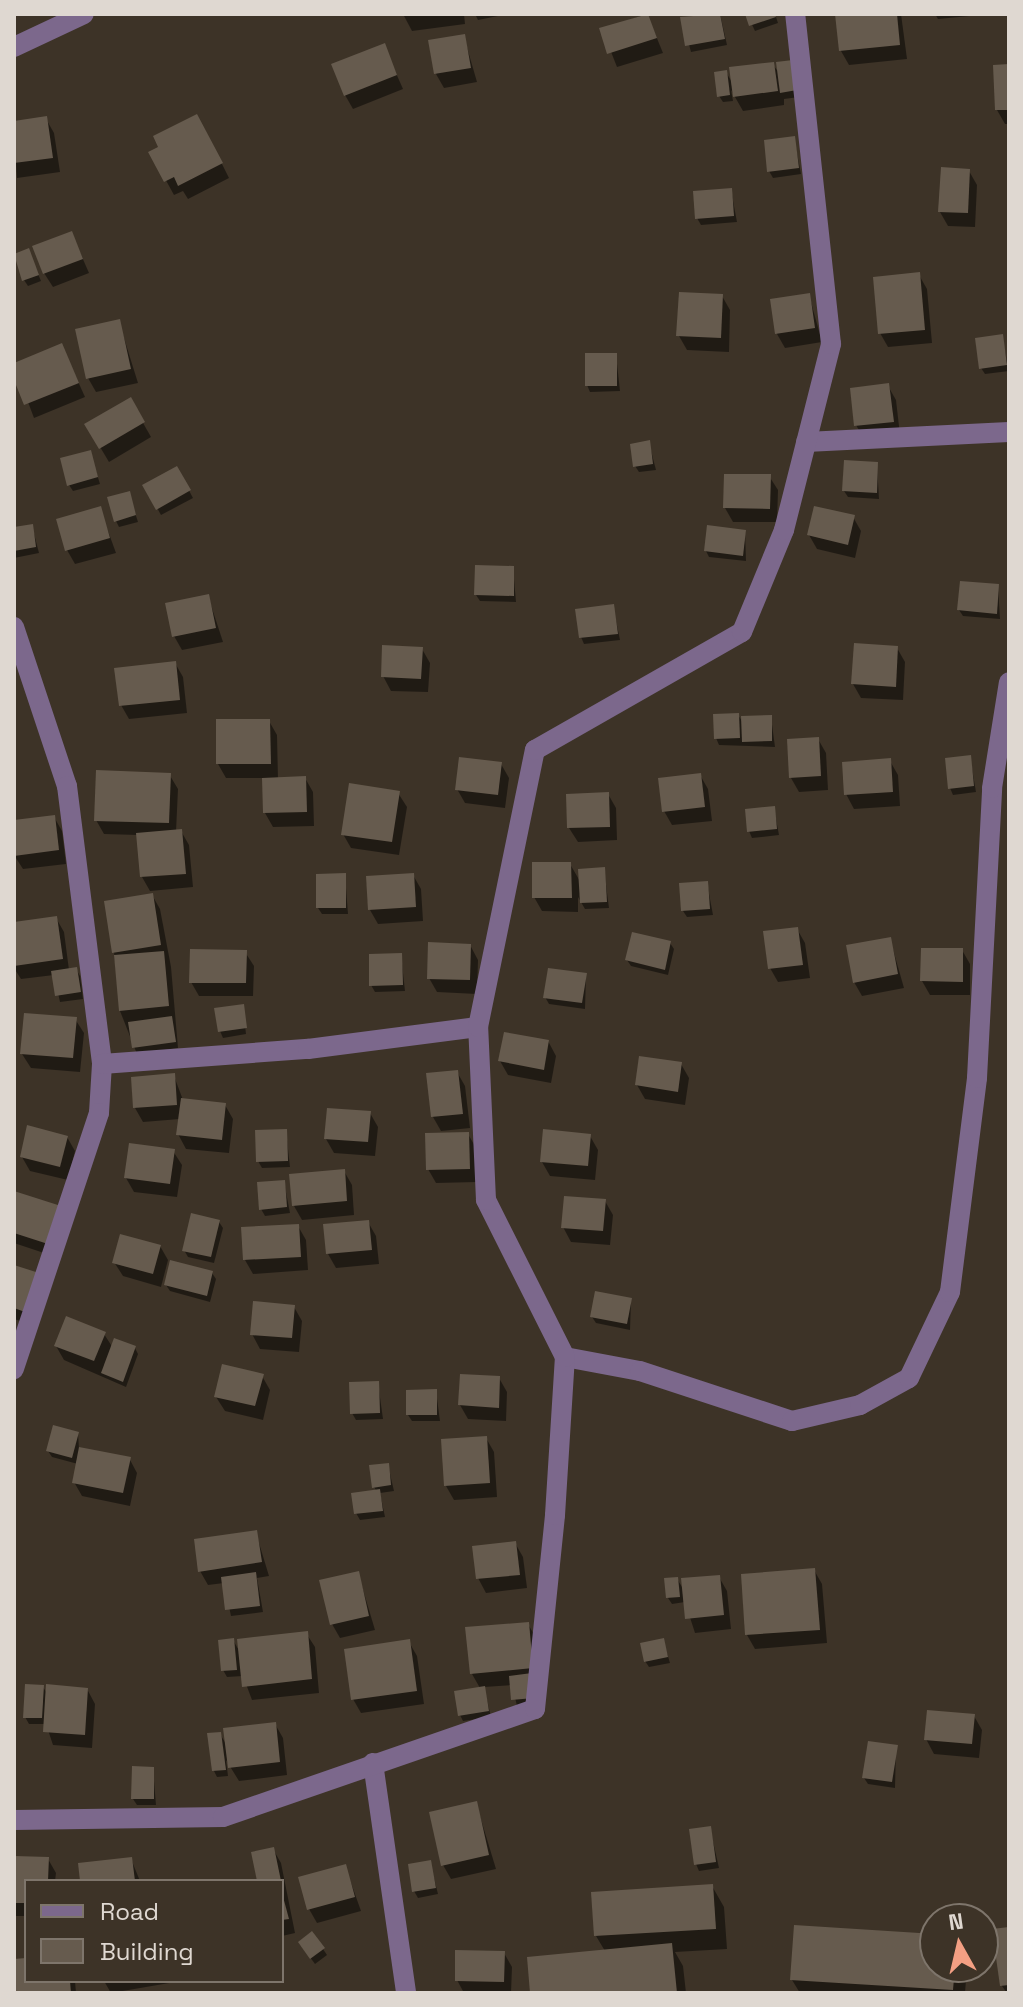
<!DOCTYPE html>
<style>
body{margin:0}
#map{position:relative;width:1023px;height:2007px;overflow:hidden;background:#3d3327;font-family:"Space Grotesk",sans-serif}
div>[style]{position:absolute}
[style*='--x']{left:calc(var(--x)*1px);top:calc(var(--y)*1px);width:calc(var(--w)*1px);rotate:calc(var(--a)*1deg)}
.shadow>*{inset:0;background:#0007}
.building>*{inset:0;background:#665b4e}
.minor>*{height:20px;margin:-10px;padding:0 10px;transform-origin:10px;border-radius:10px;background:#7c688c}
span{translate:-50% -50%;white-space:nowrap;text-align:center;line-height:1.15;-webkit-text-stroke:6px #3d3327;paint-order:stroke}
.frame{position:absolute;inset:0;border:16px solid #dfd8d1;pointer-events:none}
.legend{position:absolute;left:24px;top:1879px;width:260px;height:104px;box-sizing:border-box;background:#3d3327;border:2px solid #7e756b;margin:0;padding:10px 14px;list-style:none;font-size:24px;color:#dfd8d1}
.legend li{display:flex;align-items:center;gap:16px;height:40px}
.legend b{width:40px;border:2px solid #7e756b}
.north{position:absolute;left:919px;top:1903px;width:80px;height:80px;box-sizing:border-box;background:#3d3327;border:2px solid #7e756b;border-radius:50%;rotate:352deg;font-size:22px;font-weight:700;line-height:32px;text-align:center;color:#dfd8d1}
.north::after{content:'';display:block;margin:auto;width:28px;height:36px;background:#f39f83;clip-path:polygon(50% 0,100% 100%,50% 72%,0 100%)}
</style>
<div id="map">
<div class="shadow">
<div style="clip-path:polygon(403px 14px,464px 14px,465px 24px,412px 31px)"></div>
<div style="clip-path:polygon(475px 14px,508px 14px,478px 20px)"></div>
<div style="clip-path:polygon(647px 14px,663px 53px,617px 67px,602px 29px)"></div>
<div style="clip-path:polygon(720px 14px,727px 45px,691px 52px,682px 18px)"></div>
<div style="clip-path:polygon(747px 14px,775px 14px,778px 23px,755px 31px)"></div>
<div style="clip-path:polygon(837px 14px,901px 14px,907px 59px,849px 65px,841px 51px)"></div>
<div style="clip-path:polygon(935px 14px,980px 14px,980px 15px,938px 19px)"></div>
<div style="clip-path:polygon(464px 37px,477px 82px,444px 88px,436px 74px)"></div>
<div style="clip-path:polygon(384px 46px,403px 89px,353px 109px,345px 95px)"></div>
<div style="clip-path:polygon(772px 64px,799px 97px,784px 99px,784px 105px,743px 111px,731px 90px,733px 101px,723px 102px,719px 96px,726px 72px,733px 84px)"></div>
<div style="clip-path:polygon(1009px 66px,1009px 124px,1005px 124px,997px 110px)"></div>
<div style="clip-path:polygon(46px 119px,54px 133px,60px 172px,17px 178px,14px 134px)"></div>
<div style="clip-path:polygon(205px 130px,229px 178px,188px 199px,183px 191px,174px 195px,151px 153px)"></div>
<div style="clip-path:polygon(794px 138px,801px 174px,773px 178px,769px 171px)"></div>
<div style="clip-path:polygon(969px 171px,977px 185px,975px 227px,948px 226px,940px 212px)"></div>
<div style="clip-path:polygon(731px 190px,737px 222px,701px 225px,697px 218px)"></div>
<div style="clip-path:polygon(72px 234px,89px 273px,53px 287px,44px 273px)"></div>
<div style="clip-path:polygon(31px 257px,41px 281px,28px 286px,24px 280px)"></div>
<div style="clip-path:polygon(919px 275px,927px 289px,932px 343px,888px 347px,880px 333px)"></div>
<div style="clip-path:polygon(809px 295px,822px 342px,785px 348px,777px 334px,772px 301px)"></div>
<div style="clip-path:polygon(722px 296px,730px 310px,729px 352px,687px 350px,679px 336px)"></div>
<div style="clip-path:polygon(119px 322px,138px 383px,96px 392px,88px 378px)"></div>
<div style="clip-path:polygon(1002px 336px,1009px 371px,985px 374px,981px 368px)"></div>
<div style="clip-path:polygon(62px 346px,85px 397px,34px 418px,14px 365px)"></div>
<div style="clip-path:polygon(616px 355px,620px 391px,590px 392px,587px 385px)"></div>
<div style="clip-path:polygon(888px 386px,896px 400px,900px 435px,864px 439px,856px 425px)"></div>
<div style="clip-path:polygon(130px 400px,151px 437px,109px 462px,87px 425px)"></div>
<div style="clip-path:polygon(649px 443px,656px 470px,639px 472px,635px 466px)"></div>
<div style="clip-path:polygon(90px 452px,100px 484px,73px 491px,69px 485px)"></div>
<div style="clip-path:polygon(877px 464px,879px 499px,848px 497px,844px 491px)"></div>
<div style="clip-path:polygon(177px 468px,193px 498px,161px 515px,145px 486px)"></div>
<div style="clip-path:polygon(769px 476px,778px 490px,777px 522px,733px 522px,725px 508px)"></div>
<div style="clip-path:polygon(129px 494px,138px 522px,119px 527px,116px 521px)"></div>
<div style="clip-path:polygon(100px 509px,116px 553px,75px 564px,67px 550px)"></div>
<div style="clip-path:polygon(853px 517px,861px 531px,855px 558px,817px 549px,809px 535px)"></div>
<div style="clip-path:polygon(32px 526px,39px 553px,14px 558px,14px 529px)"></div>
<div style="clip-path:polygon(745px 531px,746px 561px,709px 557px,706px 551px)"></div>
<div style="clip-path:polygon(513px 568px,516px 602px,480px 601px,476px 595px)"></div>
<div style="clip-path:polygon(998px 586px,1000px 619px,963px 616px,959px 610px)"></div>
<div style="clip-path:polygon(208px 596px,223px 642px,182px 650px,174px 636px)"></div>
<div style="clip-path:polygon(613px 606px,620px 640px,584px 644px,581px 637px)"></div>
<div style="clip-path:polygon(897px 648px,905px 662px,903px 700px,861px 698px,853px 684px)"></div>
<div style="clip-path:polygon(422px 649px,430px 663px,428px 692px,391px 691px,383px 676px)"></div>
<div style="clip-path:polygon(175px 663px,183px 677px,187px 713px,129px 719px,121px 705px)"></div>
<div style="clip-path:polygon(738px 715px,744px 724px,771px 717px,775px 747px,719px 745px,716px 738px)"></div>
<div style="clip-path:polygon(269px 721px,277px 735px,278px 779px,305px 778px,313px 792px,314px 826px,273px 827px,265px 813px,264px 778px,226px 778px,218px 764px)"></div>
<div style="clip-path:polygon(818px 739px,826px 753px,828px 790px,799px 792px,791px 778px)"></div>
<div style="clip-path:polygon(970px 757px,976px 792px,953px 795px,950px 788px)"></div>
<div style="clip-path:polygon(890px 761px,898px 775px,900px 806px,854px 809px,846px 794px)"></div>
<div style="clip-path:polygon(501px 764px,509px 778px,505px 808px,465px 803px,457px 789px)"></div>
<div style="clip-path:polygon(169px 774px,178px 789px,176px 832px,181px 831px,189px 845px,193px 887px,150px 891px,142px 877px,138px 835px,104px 834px,96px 820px)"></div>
<div style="clip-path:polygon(700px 775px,708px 789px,712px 821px,672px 825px,664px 811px)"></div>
<div style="clip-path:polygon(398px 793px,407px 807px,399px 855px,351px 848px,343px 834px)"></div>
<div style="clip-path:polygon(608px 794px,616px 808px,617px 840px,578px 842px,569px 828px)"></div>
<div style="clip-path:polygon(774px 808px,779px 835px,752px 838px,749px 831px)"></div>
<div style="clip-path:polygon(54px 817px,62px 831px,66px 864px,23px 869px,14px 855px,14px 822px)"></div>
<div style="clip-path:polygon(570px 864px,581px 883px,604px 869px,609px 908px,585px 909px,578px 897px,578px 912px,542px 911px,534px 897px)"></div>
<div style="clip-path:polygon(345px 875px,348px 914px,322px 914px,318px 908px)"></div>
<div style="clip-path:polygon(413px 875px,421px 889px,423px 921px,378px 924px,370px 910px)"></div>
<div style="clip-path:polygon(707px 883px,713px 915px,687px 917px,683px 911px)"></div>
<div style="clip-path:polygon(152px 895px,160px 909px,171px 967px,178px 1048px,137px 1054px,120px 1011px,114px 952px)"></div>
<div style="clip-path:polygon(56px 918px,64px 932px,69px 970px,76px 969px,80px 976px,83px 999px,60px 1002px,54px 975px,21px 979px,14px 968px,14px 924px)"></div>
<div style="clip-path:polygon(797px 929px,805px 943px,810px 978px,778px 982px,770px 968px)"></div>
<div style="clip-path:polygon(890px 939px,904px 988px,862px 996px,854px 982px)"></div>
<div style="clip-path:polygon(670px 943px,674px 949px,668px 975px,631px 966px,627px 960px)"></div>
<div style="clip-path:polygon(470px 945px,478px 960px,477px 994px,437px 992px,429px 978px)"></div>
<div style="clip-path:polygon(962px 950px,970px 964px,970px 995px,930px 995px,922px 981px)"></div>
<div style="clip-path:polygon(245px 952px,254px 966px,253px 996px,199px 996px,191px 982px)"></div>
<div style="clip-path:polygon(401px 955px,405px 991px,375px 992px,371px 985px)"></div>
<div style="clip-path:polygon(586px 975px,585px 1009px,549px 1004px,545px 997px)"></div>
<div style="clip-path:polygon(243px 1006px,246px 1034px,223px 1038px,220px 1031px)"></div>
<div style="clip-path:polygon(75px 1019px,84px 1033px,80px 1072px,31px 1068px,22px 1054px)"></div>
<div style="clip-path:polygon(548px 1041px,556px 1056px,551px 1083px,508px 1075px,500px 1061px)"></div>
<div style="clip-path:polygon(681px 1064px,689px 1078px,685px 1105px,645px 1099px,637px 1085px)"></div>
<div style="clip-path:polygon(457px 1072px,465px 1086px,470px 1128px,441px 1131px,433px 1117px)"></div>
<div style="clip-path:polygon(174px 1076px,183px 1100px,225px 1105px,233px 1119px,229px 1153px,186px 1149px,178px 1134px,180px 1119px,143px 1122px,135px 1108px)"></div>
<div style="clip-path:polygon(370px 1113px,378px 1127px,375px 1156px,334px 1153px,326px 1139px)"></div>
<div style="clip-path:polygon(286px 1131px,290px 1167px,262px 1168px,258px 1161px)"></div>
<div style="clip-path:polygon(468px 1134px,476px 1148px,477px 1182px,436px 1183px,428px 1169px)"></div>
<div style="clip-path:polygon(590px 1136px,598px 1150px,595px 1180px,550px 1176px,542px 1162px)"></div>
<div style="clip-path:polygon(67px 1137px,75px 1151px,68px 1180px,30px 1171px,22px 1157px)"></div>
<div style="clip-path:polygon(173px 1151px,182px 1165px,177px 1197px,134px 1192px,126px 1178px)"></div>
<div style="clip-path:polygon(344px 1171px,352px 1185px,354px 1215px,302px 1220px,294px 1206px)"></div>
<div style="clip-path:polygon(284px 1182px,290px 1213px,265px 1216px,261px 1209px)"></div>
<div style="clip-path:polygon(14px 1193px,56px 1257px,14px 1243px)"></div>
<div style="clip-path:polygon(605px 1201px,613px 1215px,610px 1245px,571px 1242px,563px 1227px)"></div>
<div style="clip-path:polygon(219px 1222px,223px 1228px,214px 1263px,188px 1257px,184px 1250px)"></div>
<div style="clip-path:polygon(368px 1222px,376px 1236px,379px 1264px,336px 1268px,328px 1254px)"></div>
<div style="clip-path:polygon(298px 1226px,306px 1240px,308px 1270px,253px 1274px,245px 1260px)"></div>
<div style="clip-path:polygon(160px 1246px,168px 1260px,161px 1287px,123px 1276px,114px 1262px)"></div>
<div style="clip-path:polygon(14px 1267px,33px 1325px,14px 1319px)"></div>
<div style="clip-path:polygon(212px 1273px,216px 1279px,210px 1302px,170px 1291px,166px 1285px)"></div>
<div style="clip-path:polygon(631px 1300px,630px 1330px,596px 1323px,592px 1317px)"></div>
<div style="clip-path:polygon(294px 1307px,302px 1321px,299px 1352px,260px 1349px,252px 1334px)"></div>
<div style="clip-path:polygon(104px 1334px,113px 1348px,135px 1348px,138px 1354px,126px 1387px,64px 1360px,56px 1346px)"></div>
<div style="clip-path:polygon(262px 1376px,270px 1390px,263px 1420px,225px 1411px,216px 1397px)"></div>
<div style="clip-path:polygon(499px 1378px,507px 1392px,506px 1421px,468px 1419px,460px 1405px)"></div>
<div style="clip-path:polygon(378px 1383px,383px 1419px,356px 1420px,352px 1413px)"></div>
<div style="clip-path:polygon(436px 1391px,440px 1421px,412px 1421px,408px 1415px)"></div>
<div style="clip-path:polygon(78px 1433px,79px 1449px,129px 1458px,137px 1473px,130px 1506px,82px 1496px,74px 1482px,78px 1464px,52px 1457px,48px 1451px)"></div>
<div style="clip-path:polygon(486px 1438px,494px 1452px,497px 1497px,454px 1500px,446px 1486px)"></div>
<div style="clip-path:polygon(388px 1465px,394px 1491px,380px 1493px,385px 1517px,360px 1520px,356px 1513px,377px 1492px,374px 1487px)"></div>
<div style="clip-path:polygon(256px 1533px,269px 1576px,257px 1578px,263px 1612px,231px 1616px,224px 1583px,208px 1585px,200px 1571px)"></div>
<div style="clip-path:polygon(515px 1543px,523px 1557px,527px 1588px,486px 1593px,478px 1578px)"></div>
<div style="clip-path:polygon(814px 1570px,822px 1584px,827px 1643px,755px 1649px,747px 1635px)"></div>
<div style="clip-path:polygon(358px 1573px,375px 1630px,340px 1638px,332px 1624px)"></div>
<div style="clip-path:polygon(719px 1577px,727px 1591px,731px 1629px,695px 1633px,685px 1602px,672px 1604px,668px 1598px,677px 1579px,684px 1590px)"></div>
<div style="clip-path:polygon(528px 1624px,536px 1638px,537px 1704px,517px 1706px,512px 1685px,484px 1687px,491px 1717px,463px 1721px,460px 1715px,480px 1688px,472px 1674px)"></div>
<div style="clip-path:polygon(306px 1633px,315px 1647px,319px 1693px,252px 1700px,243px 1676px,227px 1677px,223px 1670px,233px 1640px,241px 1654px)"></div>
<div style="clip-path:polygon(663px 1640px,670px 1663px,649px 1667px,645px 1661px)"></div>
<div style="clip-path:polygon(409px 1642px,417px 1656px,424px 1704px,361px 1713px,353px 1699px)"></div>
<div style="clip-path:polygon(43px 1687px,48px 1695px,87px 1689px,95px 1704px,92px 1748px,53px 1745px,46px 1724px,29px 1724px,25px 1717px)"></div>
<div style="clip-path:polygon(974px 1716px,982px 1730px,979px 1758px,934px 1754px,926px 1739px)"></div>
<div style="clip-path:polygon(275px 1724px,283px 1738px,287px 1775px,239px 1781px,226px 1760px,228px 1776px,217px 1777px,214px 1771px,220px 1734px,228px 1747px)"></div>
<div style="clip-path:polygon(896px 1747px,895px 1788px,868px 1784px,864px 1778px)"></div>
<div style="clip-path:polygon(153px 1769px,156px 1805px,137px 1805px,133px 1799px)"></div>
<div style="clip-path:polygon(476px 1803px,496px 1869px,451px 1879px,443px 1865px)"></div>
<div style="clip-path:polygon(710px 1828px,719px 1868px,699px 1871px,696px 1864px)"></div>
<div style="clip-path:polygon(273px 1849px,281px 1863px,295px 1933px,282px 1936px,282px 1881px,259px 1881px)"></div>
<div style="clip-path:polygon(14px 1858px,48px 1859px,56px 1873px,55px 1881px,26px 1881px,26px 1916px,14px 1916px)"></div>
<div style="clip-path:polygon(131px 1859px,140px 1881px,82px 1881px)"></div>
<div style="clip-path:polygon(430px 1862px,438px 1894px,418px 1898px,414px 1891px)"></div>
<div style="clip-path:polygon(345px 1866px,361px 1911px,317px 1923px,309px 1909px)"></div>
<div style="clip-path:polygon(712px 1886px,724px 1907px,727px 1949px,675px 1952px,683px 1966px,686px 1993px,532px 1993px,605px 1951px,596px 1936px)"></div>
<div style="clip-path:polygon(1009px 1929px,1009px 1993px,1007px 1993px,1002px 1986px)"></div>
<div style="clip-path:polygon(935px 1936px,935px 1967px,967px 1967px,965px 1993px,800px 1993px,792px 1980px)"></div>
<div style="clip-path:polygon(304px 1949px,323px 1949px,327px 1955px,315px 1964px)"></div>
<div style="clip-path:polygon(504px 1953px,512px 1967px,511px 1993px,464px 1993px,457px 1980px)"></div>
<div style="clip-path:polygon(26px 1960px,26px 1981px,75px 1981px,76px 1993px,14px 1993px,14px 1961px)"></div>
<div style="clip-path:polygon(104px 1981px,181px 1981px,111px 1993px)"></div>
</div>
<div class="building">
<div style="clip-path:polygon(648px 14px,657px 38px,607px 54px,599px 28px)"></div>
<div style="clip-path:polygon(720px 14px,725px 39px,685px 46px,680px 17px)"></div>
<div style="clip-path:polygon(745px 14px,775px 14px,776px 17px,749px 26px)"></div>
<div style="clip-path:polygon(835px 14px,897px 14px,900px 45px,839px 51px)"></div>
<div style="clip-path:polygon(465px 34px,471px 68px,434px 74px,428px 40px)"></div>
<div style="clip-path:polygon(385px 43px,397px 75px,344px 96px,331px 64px)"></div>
<div style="clip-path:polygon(793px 60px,797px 90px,780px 93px,776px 62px)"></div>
<div style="clip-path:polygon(774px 62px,778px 91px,733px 97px,729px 67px)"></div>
<div style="clip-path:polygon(1009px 64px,1009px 110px,995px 110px,993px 65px)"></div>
<div style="clip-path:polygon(727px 70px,730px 95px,717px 97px,714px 72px)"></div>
<div style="clip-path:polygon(197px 114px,223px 163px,178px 186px,174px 177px,164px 182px,148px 152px,158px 147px,153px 136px)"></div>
<div style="clip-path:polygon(47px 116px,53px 158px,14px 163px,14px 121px)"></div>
<div style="clip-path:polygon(795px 136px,799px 168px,767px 172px,764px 140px)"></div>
<div style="clip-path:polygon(941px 167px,970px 169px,968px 213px,938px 212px)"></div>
<div style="clip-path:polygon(732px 188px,734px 216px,695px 219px,693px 191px)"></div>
<div style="clip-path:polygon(72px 231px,83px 259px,43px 274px,32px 246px)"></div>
<div style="clip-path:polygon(29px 248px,39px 275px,22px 281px,14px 254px)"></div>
<div style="clip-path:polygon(920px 272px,925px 330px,878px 334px,873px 277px)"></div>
<div style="clip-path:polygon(679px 292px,723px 294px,721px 338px,676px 336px)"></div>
<div style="clip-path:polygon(810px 293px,815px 328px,775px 334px,770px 299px)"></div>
<div style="clip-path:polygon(120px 319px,131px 369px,86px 379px,75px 329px)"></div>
<div style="clip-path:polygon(1003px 334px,1007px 365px,979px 369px,975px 338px)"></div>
<div style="clip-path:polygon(62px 343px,79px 383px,24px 405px,14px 380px,14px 363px)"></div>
<div style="clip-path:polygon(585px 353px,617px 353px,617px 386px,585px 386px)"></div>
<div style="clip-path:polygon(889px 383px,894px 422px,854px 426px,850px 388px)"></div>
<div style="clip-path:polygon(131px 397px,145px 422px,99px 449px,84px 424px)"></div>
<div style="clip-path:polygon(650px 440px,653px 464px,633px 467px,630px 444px)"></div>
<div style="clip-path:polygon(91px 450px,98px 477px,67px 486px,60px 458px)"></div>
<div style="clip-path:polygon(844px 460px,878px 462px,877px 493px,842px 491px)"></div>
<div style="clip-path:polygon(177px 466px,191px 490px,156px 510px,142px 485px)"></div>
<div style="clip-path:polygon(724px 474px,771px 474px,770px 509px,723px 508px)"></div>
<div style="clip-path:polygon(130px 491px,136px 515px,114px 522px,107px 497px)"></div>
<div style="clip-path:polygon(101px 506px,110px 538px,65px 551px,56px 519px)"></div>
<div style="clip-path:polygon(814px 506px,855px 515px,848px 545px,807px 535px)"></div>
<div style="clip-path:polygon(33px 524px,36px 547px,14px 551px,14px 527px)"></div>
<div style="clip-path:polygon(707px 525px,746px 530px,743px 556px,704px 551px)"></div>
<div style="clip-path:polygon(475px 565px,514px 566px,514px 596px,474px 595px)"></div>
<div style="clip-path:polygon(960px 581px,999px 584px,997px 614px,957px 610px)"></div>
<div style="clip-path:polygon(209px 594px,216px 628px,172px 637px,165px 603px)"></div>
<div style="clip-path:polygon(614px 604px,618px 634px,579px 638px,575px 609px)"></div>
<div style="clip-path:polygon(854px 643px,898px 646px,896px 687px,851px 684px)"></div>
<div style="clip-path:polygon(382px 645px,423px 647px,421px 679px,381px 677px)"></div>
<div style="clip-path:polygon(176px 661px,180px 700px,119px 706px,114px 668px)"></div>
<div style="clip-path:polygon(739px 713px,740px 738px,714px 739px,713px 714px)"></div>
<div style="clip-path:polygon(772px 715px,772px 741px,742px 742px,741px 716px)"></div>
<div style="clip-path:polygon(216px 719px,270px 719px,271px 764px,216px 764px)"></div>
<div style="clip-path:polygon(819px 737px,821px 776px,789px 778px,787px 739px)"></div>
<div style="clip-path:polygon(971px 755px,974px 786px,948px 789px,945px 758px)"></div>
<div style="clip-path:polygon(459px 757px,502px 762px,498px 795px,455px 790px)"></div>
<div style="clip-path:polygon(891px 758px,893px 792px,844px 795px,842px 762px)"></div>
<div style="clip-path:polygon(96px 770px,171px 773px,169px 823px,94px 821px)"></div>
<div style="clip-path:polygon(701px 773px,705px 807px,662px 812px,658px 778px)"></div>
<div style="clip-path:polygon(306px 776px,307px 812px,263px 813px,262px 778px)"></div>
<div style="clip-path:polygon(349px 783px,400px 791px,392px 842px,341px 835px)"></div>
<div style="clip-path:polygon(609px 792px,610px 827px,567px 828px,566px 794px)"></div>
<div style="clip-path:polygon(775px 806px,777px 829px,747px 832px,745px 809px)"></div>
<div style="clip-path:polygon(55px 815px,59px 850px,14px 856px,14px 820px)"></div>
<div style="clip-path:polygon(182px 829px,186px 874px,140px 877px,136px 833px)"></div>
<div style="clip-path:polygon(532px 862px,571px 862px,572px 898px,532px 898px)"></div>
<div style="clip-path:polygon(605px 867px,607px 902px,580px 903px,578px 869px)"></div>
<div style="clip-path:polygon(346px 873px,346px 908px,316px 908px,316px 874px)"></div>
<div style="clip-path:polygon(414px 873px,416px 907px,368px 910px,366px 876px)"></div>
<div style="clip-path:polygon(708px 881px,710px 909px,681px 911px,679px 883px)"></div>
<div style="clip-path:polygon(153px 893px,161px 945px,112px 953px,104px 901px)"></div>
<div style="clip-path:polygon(57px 916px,63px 959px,14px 966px,14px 922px)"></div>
<div style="clip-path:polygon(798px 927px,803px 965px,768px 969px,763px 931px)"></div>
<div style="clip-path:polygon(632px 932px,671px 941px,665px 970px,625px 960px)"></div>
<div style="clip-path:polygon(891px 937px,898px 974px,853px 983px,846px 945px)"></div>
<div style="clip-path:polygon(428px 942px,471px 944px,470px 980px,427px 979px)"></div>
<div style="clip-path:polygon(921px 948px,963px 948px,963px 982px,920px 981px)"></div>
<div style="clip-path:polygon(190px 949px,247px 950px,246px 983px,189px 983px)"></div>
<div style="clip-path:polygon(164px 951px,169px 1006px,119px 1011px,114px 955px)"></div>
<div style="clip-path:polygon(402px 953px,403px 985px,369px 986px,369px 954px)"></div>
<div style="clip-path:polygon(77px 967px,81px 992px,55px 996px,51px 971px)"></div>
<div style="clip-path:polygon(548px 968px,587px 973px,582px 1003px,543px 998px)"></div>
<div style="clip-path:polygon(244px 1004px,247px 1028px,218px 1032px,214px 1008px)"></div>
<div style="clip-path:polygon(24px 1013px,77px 1017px,73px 1058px,20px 1054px)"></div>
<div style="clip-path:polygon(172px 1016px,176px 1042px,132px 1048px,128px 1022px)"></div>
<div style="clip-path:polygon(504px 1032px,549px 1040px,544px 1070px,498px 1061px)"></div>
<div style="clip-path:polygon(639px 1056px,682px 1062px,678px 1092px,635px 1085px)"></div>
<div style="clip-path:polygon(458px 1070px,463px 1114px,431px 1117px,426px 1073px)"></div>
<div style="clip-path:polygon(175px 1073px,177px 1105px,133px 1108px,131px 1077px)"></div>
<div style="clip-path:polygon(181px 1098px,226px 1103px,222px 1140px,176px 1135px)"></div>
<div style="clip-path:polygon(327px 1108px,371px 1111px,368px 1142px,324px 1139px)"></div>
<div style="clip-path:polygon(27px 1125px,68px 1136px,60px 1167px,20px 1157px)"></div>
<div style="clip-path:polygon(287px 1129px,288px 1161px,256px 1162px,255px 1130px)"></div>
<div style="clip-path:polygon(543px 1129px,591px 1134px,588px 1166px,540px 1162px)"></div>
<div style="clip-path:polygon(469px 1132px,470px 1169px,426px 1170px,425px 1133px)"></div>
<div style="clip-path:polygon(129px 1143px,175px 1149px,170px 1184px,124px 1178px)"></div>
<div style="clip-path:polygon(345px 1169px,347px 1201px,292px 1206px,289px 1174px)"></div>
<div style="clip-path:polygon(285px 1180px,287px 1207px,259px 1210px,257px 1182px)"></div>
<div style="clip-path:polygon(14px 1191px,61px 1206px,48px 1244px,14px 1233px)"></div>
<div style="clip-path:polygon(564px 1196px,606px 1199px,603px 1231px,561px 1228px)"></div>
<div style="clip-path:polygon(191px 1213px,220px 1220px,211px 1257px,182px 1251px)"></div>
<div style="clip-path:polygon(369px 1220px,372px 1250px,326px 1254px,323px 1224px)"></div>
<div style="clip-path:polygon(299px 1224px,301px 1257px,243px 1260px,241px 1227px)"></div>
<div style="clip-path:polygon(120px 1234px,161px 1245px,153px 1274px,112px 1263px)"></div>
<div style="clip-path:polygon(170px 1260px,213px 1271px,207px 1296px,164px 1285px)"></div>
<div style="clip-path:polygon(14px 1265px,39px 1273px,25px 1312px,14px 1308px)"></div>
<div style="clip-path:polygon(595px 1291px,632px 1298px,627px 1324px,590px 1317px)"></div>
<div style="clip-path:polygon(253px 1301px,295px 1305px,292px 1338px,250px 1335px)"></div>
<div style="clip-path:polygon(66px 1316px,106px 1332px,94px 1361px,54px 1346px)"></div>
<div style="clip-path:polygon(114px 1338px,136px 1346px,123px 1382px,101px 1373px)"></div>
<div style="clip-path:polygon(222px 1364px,264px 1374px,255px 1406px,214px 1397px)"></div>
<div style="clip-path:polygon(460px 1374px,500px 1376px,499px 1408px,458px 1405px)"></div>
<div style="clip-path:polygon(379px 1381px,380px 1413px,350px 1414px,349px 1382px)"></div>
<div style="clip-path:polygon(437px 1389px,437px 1415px,406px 1415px,406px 1390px)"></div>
<div style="clip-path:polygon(53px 1425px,79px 1432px,72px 1458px,46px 1451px)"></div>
<div style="clip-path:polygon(487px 1436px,490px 1483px,444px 1486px,441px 1439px)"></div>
<div style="clip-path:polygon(79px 1447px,131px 1457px,123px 1493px,72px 1483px)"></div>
<div style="clip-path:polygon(389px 1463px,391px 1485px,372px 1488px,369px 1465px)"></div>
<div style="clip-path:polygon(380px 1489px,383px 1511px,354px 1514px,351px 1493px)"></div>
<div style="clip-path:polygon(257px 1530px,262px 1562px,198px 1572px,194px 1539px)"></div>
<div style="clip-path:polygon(516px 1541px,520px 1575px,476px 1579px,472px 1546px)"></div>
<div style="clip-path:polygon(815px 1568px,820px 1630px,745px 1635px,741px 1574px)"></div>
<div style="clip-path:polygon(359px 1571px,369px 1616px,330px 1625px,319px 1580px)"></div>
<div style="clip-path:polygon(256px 1572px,260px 1606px,225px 1610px,221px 1577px)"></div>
<div style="clip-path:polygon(720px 1575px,724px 1615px,685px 1619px,681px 1578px)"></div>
<div style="clip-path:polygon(678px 1577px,680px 1597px,666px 1598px,664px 1578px)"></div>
<div style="clip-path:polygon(529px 1622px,533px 1668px,470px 1674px,465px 1627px)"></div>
<div style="clip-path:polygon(308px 1631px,312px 1679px,242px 1687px,237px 1639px)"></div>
<div style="clip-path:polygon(234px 1638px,237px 1670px,221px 1671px,218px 1640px)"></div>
<div style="clip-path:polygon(664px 1638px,668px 1657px,644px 1662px,640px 1643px)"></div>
<div style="clip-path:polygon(410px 1639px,417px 1691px,351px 1700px,344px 1649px)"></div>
<div style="clip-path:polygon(532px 1673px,534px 1698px,511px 1700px,509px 1676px)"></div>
<div style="clip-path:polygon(25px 1684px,44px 1685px,42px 1718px,23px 1718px)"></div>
<div style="clip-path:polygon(46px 1684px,88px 1688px,85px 1735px,43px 1732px)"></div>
<div style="clip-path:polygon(485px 1686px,489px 1711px,458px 1716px,454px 1691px)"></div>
<div style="clip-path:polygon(927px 1710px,975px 1714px,972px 1744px,924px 1740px)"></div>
<div style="clip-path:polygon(276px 1722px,280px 1762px,228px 1768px,223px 1728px)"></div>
<div style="clip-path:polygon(221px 1732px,226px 1770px,212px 1771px,207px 1733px)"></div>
<div style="clip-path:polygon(868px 1741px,898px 1745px,892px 1782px,862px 1778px)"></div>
<div style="clip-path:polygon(132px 1766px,154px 1767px,154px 1799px,131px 1799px)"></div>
<div style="clip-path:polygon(477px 1801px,489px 1855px,441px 1866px,429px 1812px)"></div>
<div style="clip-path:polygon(711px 1826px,716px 1862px,694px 1865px,689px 1829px)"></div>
<div style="clip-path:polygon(274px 1847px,281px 1881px,257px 1881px,251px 1852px)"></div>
<div style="clip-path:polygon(14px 1856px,49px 1857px,48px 1881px,26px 1881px,26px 1903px,14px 1903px)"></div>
<div style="clip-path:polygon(132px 1857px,135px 1881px,80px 1881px,78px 1863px)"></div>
<div style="clip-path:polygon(431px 1860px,436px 1888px,412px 1892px,408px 1864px)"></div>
<div style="clip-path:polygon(346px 1864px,355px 1897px,307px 1910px,298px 1877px)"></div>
<div style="clip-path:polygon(713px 1884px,716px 1929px,594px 1936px,591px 1892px)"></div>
<div style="clip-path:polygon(282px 1893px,289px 1919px,282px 1920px)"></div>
<div style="clip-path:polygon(794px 1925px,935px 1934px,935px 1967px,955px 1967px,953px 1990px,790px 1980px)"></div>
<div style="clip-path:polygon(1009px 1927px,1009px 1985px,1000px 1986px,992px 1929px)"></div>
<div style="clip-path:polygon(312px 1931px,325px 1948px,310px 1959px,298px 1942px)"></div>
<div style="clip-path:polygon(672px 1943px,677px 1993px,530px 1993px,527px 1957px)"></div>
<div style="clip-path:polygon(455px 1950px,505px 1951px,504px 1982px,455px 1981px)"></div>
<div style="clip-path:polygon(26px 1958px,26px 1981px,70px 1981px,71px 1993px,14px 1993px,14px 1959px)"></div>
</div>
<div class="minor">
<div style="--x:14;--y:47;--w:77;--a:-25.2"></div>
<div style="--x:806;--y:442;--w:203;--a:-2.8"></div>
<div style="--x:14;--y:627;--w:168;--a:71.6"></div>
<div style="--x:67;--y:786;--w:280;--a:82.8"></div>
<div style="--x:102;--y:1064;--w:49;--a:93.5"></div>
<div style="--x:99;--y:1113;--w:270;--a:108.4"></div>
<div style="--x:102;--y:1064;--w:207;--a:-4.2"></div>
<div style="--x:308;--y:1049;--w:171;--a:-7.4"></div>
<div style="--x:565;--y:1357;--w:76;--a:10.6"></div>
<div style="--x:640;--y:1371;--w:160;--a:18.2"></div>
<div style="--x:792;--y:1421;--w:70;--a:-13.2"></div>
<div style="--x:860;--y:1405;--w:56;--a:-28.9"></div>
<div style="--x:909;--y:1378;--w:95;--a:-64.5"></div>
<div style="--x:950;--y:1292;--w:216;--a:-82.8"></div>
<div style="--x:977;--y:1078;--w:290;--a:-87"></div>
<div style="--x:992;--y:788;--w:107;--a:-80.9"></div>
<div style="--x:373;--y:1763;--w:232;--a:81.8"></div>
<div style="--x:14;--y:1820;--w:209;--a:-0.8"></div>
<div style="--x:223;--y:1817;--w:330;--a:-19.1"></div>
<div style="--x:535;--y:1709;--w:195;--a:-84.1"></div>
<div style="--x:555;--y:1515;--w:158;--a:-86.4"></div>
<div style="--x:565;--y:1357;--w:176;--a:-116.7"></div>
<div style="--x:486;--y:1200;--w:173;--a:-92.6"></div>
<div style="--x:478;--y:1027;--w:283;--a:-78.4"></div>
<div style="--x:535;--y:750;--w:238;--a:-29.7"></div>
<div style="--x:742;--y:632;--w:110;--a:-67.6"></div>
<div style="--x:784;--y:530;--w:192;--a:-75.8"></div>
<div style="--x:831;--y:344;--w:332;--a:-96.2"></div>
</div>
<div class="frame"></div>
<ul class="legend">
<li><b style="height:10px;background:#7c688c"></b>Road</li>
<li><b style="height:22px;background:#665b4e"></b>Building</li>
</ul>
<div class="north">N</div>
</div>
